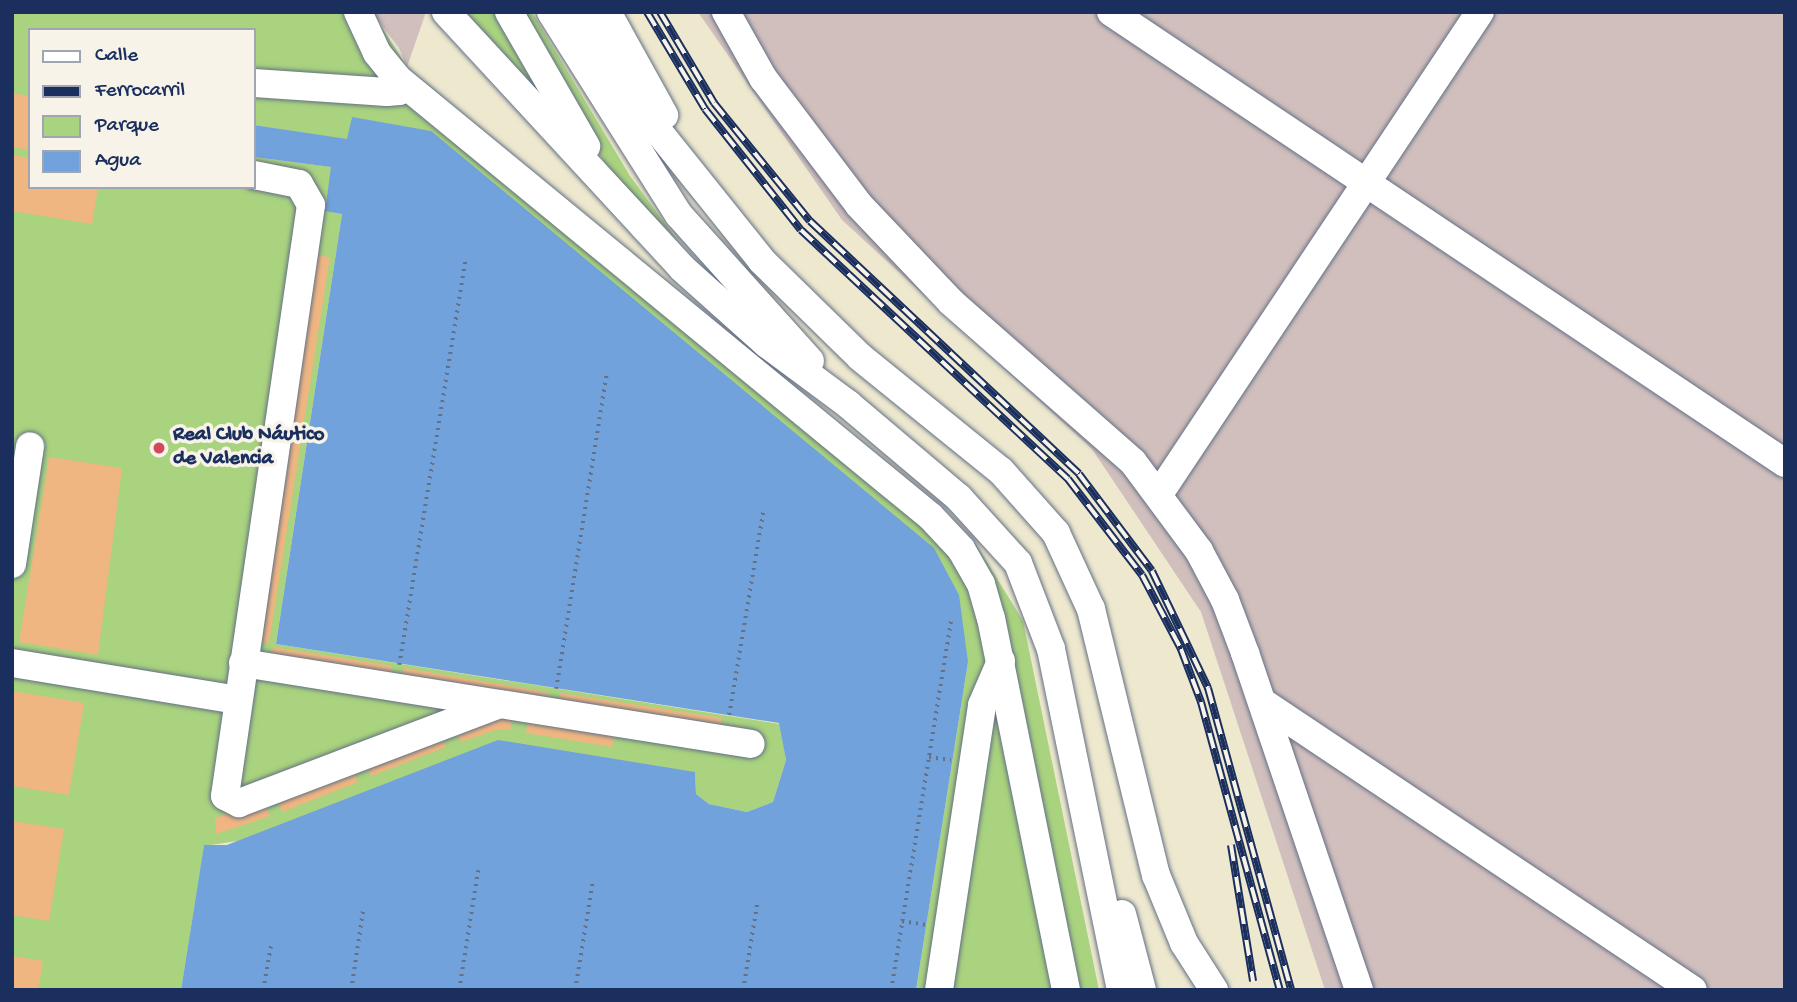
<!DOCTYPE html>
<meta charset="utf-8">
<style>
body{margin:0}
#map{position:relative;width:1797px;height:1002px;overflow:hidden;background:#ede8ce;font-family:"Gochi Hand",sans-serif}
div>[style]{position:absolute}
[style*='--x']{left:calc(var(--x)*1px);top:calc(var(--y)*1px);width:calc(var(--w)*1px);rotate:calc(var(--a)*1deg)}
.industrial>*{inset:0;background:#d1bfbd}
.green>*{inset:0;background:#a9d37e}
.water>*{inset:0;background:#71a2db}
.building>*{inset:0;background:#f0b681}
.path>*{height:3.5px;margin-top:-1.75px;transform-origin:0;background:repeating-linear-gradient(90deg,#647085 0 2px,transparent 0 7px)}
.roads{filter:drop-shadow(0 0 2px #647085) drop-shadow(0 0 2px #647085)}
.minor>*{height:28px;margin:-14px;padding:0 14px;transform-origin:14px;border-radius:14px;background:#fff}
.rail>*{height:8px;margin-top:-4px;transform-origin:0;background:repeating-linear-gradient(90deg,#f7f3e8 0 16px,#1b2f5e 0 32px);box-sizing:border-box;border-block:2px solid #1b2f5e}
.dots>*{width:19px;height:19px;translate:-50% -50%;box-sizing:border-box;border:4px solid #f7f3e8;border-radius:50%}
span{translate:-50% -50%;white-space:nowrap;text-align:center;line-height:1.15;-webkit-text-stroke:7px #f7f3e8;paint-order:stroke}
.poi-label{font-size:21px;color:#1b2f5e;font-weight:700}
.left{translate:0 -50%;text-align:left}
.frame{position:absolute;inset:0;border:14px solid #1b2f5e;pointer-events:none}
.legend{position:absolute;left:28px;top:28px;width:228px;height:161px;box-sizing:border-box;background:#f7f3e8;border:2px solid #9fa5b1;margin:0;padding:9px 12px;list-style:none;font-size:21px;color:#1b2f5e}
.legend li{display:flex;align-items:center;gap:14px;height:35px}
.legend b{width:35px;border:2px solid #9fa5b1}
</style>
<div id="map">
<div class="industrial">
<div style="clip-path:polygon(372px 12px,426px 12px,407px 67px,399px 48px)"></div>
<div style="clip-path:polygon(698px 12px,1785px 12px,1785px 990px,1325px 990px,1201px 612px,1092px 449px,842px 220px)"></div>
</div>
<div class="green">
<div style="clip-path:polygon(12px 12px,372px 12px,407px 67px,940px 509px,977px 546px,1023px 621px,1099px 990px,916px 990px,968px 662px,352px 117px,348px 140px,254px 125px,254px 30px,30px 30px,30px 187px,254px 187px,254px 157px,332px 167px,325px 210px,342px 214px,276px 644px,780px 724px,786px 760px,773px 802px,747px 812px,709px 804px,696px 794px,695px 772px,204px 846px,181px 990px,12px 990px)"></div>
<div style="clip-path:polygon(463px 12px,496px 12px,542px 96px)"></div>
<div style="clip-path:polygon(517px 12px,532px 12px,630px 176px,678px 241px,609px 170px)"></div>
</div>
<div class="water">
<div style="clip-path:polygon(352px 117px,431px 131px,934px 548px,959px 595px,968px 662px,916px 990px,181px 990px,204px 845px,227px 845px,498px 740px,695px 772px,696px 794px,709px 804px,747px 812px,773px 802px,786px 760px,779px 723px,276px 644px,342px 214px,325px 211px,331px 167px,254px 157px,254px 125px,347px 139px)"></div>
</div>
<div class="building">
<div style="clip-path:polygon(12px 93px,30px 96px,30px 150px,12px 147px)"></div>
<div style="clip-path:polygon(12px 155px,30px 158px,30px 187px,98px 187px,92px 224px,12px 211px)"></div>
<div style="clip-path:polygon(315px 255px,330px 257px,269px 643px,254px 641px)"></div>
<div style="clip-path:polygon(49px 457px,122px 468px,98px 655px,19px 642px)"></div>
<div style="clip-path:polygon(273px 647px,392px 666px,390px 679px,271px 659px)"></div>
<div style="clip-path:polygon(404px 668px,547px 692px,545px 703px,402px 679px)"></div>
<div style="clip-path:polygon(12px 691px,84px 703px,69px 795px,12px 786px)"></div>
<div style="clip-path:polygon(560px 693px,722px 718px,721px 729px,559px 704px)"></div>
<div style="clip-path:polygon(513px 714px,510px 730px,498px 729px,461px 742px,454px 728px)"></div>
<div style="clip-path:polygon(529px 717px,615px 730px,612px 747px,526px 733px)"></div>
<div style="clip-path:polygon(440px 732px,446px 747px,371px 776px,365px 762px)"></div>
<div style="clip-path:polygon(352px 768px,358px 782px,282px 812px,277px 797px)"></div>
<div style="clip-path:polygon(264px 802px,270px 816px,216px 834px,215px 818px)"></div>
<div style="clip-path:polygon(12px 821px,64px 829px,49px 921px,12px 915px)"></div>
<div style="clip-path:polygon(12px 956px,43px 961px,38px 990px,12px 990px)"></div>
</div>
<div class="path">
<div style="--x:399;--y:665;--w:410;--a:-80.7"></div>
<div style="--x:556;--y:689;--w:317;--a:-80.9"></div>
<div style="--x:729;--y:715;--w:207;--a:-80.5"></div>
<div style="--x:929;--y:757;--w:22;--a:8"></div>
<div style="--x:902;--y:921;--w:25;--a:9"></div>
<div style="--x:263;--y:990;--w:47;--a:-80.1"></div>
<div style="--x:351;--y:990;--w:81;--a:-81.5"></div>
<div style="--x:459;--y:990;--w:121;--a:-81"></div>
<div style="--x:575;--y:990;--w:112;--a:-80.8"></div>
<div style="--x:743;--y:990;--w:87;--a:-80.8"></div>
<div style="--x:891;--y:990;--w:374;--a:-80.8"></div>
</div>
<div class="roads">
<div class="minor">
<div style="--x:358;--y:12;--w:45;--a:65.1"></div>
<div style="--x:377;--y:53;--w:32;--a:51"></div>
<div style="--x:397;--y:78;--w:691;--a:39.42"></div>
<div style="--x:931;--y:517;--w:44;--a:46.8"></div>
<div style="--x:961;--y:549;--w:40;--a:60.3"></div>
<div style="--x:981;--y:584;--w:35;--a:74"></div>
<div style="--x:991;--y:618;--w:379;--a:78.6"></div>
<div style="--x:446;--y:12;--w:348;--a:47.3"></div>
<div style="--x:682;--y:268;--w:114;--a:41.8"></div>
<div style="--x:767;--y:344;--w:102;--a:36.6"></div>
<div style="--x:849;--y:405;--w:143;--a:40.2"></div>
<div style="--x:958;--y:497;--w:89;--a:47.7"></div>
<div style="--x:1018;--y:563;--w:92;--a:69"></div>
<div style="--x:1051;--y:649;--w:348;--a:78.4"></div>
<div style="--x:509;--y:12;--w:155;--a:60.1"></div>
<div style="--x:551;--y:12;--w:240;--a:57.8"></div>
<div style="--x:679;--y:215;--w:196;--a:48.1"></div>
<div style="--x:582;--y:12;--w:97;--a:60.3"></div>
<div style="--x:630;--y:96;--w:211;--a:51.3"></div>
<div style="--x:762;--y:261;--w:137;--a:44.4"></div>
<div style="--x:860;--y:357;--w:181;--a:39"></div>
<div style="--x:1001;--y:471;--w:83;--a:48.4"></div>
<div style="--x:1056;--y:533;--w:84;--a:65.3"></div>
<div style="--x:1091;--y:609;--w:274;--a:76.3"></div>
<div style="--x:1156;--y:875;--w:74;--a:67.6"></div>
<div style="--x:1184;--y:943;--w:56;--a:57.4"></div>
<div style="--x:607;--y:12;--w:118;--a:61"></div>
<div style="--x:726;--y:12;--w:76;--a:60.7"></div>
<div style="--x:763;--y:78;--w:159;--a:52.9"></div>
<div style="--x:859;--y:205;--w:134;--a:46.5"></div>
<div style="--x:951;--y:302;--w:242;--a:41.3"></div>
<div style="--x:1133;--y:462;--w:111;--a:53.4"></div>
<div style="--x:1199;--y:551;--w:55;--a:62"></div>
<div style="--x:1225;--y:600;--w:57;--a:69.3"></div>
<div style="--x:1245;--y:653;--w:356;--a:71.3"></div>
<div style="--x:1111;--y:12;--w:811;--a:33.79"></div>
<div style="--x:254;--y:83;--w:133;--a:3.9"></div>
<div style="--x:387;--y:92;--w:12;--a:-5"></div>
<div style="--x:399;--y:91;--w:8;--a:-45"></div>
<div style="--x:254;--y:175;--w:46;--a:11.3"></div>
<div style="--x:299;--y:184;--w:24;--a:60"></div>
<div style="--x:311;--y:205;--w:597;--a:98.28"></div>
<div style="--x:225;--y:796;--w:16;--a:27"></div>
<div style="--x:239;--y:803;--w:278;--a:-20.8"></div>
<div style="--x:1159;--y:494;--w:579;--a:-56.34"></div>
<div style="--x:12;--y:564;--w:119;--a:-81.3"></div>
<div style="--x:12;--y:663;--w:228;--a:9.3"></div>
<div style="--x:243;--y:663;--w:514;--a:9.06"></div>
<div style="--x:1262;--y:702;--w:518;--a:33.75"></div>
<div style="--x:1122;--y:914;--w:79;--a:75.3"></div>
<div style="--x:939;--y:990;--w:288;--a:-81.4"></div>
<div style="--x:982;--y:705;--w:48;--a:-66.6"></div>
</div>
</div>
<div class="rail">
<div style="--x:647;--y:12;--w:113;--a:59.1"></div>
<div style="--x:705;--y:109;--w:154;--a:51.6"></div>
<div style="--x:801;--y:230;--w:365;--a:43"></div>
<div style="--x:1068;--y:479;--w:121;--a:52.4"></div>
<div style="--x:1142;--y:575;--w:84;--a:62.2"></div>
<div style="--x:1181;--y:649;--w:57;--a:69.3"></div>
<div style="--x:1201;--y:702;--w:299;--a:74.7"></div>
<div style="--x:660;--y:12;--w:106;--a:59.3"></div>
<div style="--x:714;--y:103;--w:152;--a:50.9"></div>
<div style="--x:810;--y:221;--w:369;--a:43.2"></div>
<div style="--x:1079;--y:474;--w:121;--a:53"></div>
<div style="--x:1152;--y:571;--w:130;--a:64.4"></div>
<div style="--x:1208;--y:688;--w:313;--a:74.6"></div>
<div style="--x:1231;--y:845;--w:138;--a:80.8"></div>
</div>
<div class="dots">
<div style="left:159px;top:448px;background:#d1495b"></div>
</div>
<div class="poi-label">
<span class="left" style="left:173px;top:448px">Real Club Náutico<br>de Valencia</span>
</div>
<div class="frame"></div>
<ul class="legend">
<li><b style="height:9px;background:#fff"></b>Calle</li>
<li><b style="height:9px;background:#1b2f5e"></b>Ferrocarril</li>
<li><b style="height:19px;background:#a9d37e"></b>Parque</li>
<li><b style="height:19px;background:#71a2db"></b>Agua</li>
</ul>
</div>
